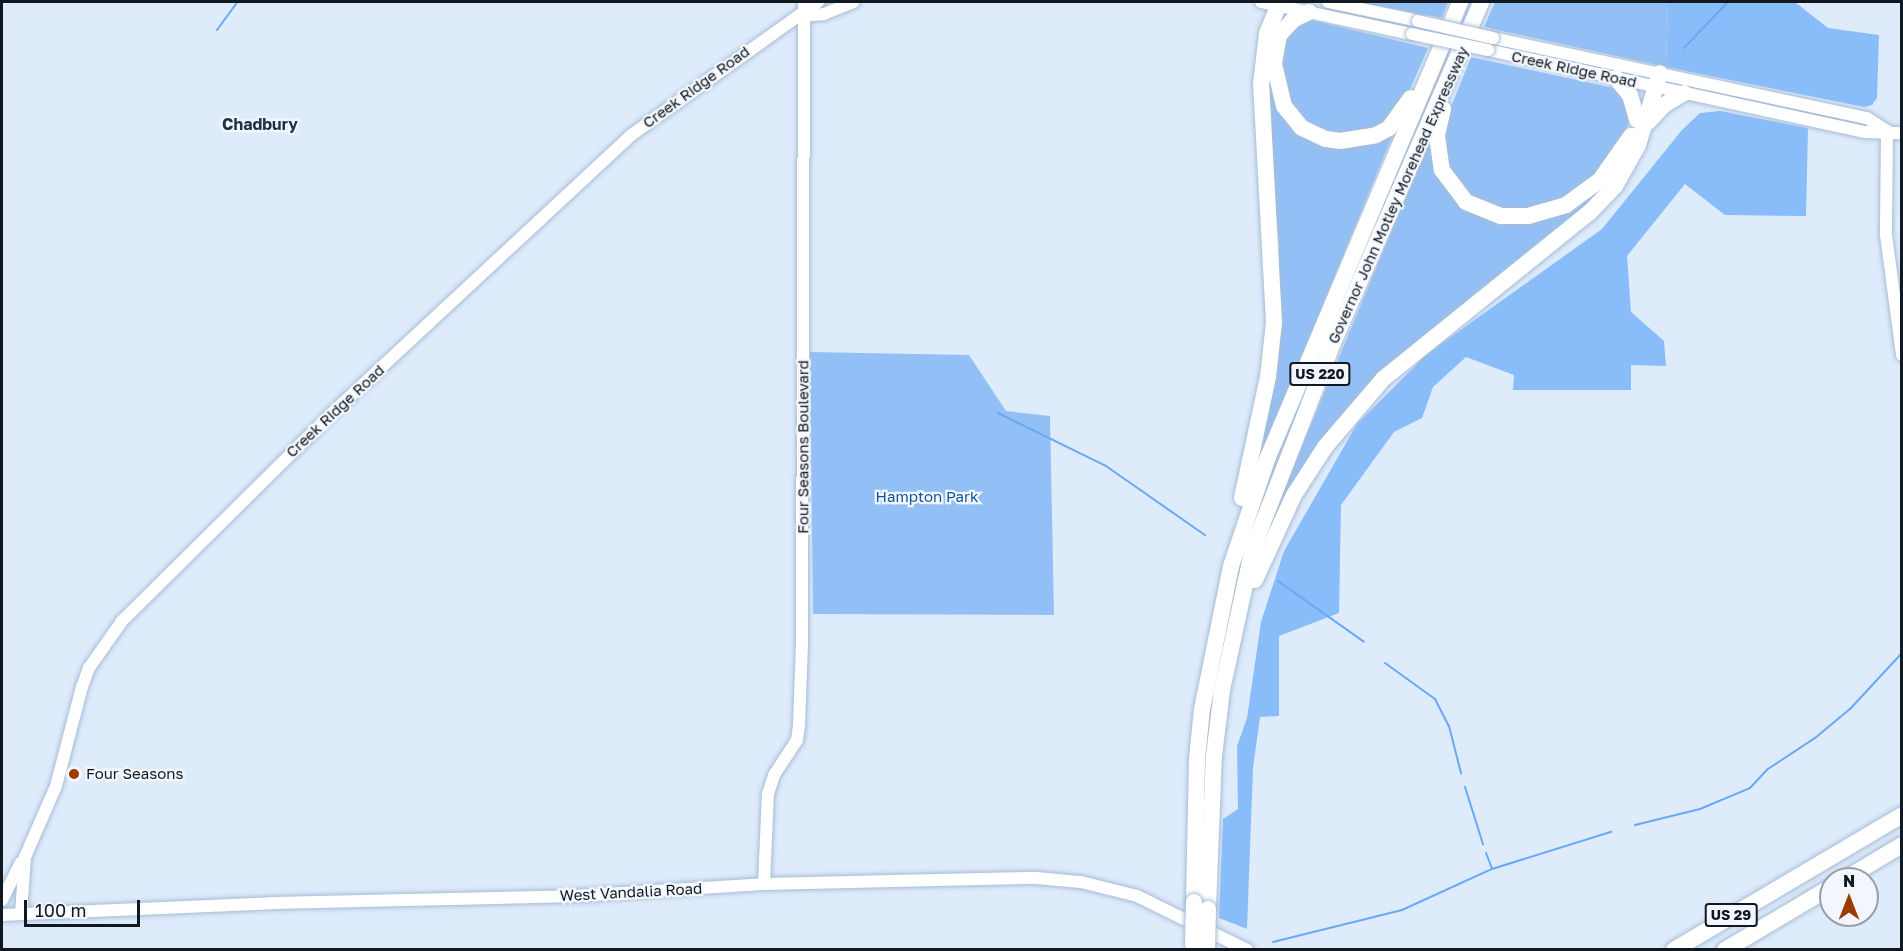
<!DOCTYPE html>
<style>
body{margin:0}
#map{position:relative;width:1903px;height:951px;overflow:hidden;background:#ddebfb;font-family:"Golos Text",sans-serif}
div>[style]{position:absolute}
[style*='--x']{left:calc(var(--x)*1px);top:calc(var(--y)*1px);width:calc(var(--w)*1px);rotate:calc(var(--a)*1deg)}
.green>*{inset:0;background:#92c0f6}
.forest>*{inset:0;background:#89bdfa}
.stream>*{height:2px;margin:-1px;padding:0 1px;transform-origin:1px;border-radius:1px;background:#68a9f5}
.roads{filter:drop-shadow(0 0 2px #a7bcd6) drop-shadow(0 0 2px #a7bcd6)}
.secondary>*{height:12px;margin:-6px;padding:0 6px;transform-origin:6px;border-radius:6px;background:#fff}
.highway>*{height:16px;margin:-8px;padding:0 8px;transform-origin:8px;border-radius:8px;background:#fff}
.bridges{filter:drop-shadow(0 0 2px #a7bcd6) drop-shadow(0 0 2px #a7bcd6)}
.secondary-bridge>*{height:12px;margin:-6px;padding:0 6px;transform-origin:6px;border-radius:6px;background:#fff}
.highway-bridge>*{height:16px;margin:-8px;padding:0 8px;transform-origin:8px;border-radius:8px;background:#fff}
.dots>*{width:16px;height:16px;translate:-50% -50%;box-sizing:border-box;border:3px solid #f3f7fd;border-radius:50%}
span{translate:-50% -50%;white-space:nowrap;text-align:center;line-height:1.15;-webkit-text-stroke:4.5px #f3f7fd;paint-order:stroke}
.shield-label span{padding:2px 4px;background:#f3f7fd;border:2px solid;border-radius:4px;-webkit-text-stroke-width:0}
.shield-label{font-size:14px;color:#101821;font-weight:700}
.street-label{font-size:15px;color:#101821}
.park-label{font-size:15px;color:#0f5498}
.poi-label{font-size:15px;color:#101821}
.left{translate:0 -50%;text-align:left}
.neighbourhood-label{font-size:16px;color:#1f3145;font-weight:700}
.frame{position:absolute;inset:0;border:3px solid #101821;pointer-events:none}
.north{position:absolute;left:1819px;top:867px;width:60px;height:60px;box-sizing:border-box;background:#f3f7fd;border:2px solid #989ea5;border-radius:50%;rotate:0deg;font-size:16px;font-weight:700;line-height:24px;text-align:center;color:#101821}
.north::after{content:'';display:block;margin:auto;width:21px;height:27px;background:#9d3a00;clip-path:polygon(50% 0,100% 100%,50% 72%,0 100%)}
.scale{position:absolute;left:24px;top:900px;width:116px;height:27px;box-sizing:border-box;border:3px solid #101821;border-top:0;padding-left:8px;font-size:18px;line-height:21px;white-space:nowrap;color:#101821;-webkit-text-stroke:4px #f3f7fd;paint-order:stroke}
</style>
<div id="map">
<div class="green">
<div style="clip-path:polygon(1356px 2px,1448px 2px,1442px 18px)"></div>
<div style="clip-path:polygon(1495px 2px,1668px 2px,1666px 67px,1484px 27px)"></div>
<div style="clip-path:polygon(1311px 20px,1428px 48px,1405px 101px,1385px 125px,1347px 138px,1309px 126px,1287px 101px,1280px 54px,1289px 32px)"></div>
<div style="clip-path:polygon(1269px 53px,1277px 101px,1340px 148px,1370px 144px,1393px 134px,1266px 443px,1261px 442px,1279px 304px,1279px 244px,1269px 145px)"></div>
<div style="clip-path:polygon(1471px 57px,1619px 89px,1631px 118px,1615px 153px,1600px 171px,1564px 199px,1516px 213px,1480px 204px,1453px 178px,1443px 144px,1449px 112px)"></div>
<div style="clip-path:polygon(1430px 139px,1446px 187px,1521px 224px,1619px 171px,1571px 222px,1383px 372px,1279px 512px,1275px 511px)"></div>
<div style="clip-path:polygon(810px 352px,969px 355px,1006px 411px,1050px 416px,1054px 615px,813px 614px)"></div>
</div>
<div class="forest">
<div style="clip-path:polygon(1668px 2px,1795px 2px,1828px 28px,1879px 35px,1877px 98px,1872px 105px,1864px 107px,1666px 67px)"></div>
<div style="clip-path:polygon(1720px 111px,1808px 128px,1806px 216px,1725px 215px,1685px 184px,1627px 256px,1631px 312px,1664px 341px,1666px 366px,1631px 365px,1631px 390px,1513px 390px,1514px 375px,1466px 357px,1433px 387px,1422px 418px,1394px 432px,1341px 505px,1339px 613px,1279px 636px,1279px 716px,1260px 717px,1253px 768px,1247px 929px,1219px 918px,1223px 819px,1238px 809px,1237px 746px,1247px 718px,1261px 622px,1284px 551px,1357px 424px,1427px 354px,1602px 229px,1682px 130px,1700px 113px)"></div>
</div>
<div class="stream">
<div style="--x:217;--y:30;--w:34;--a:-54"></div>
<div style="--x:1684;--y:48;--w:64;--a:-46.3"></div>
<div style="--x:998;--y:413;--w:120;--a:26.1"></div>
<div style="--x:1106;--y:466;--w:121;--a:34.9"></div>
<div style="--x:1278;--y:581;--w:105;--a:35.3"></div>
<div style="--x:1385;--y:663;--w:62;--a:35.8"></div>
<div style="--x:1435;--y:699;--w:30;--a:63"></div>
<div style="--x:1449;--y:726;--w:49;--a:75.7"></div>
<div style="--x:1465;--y:787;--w:60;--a:72.5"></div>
<div style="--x:1635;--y:825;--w:67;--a:-13.8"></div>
<div style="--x:1700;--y:809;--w:54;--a:-22.8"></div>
<div style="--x:1750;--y:788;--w:26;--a:-47"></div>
<div style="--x:1768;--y:769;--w:56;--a:-33.4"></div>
<div style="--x:1815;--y:738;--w:47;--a:-39.8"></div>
<div style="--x:1851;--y:708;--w:75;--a:-47.2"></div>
<div style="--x:1486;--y:853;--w:17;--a:69"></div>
<div style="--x:1273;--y:942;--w:133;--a:-13.9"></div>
<div style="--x:1402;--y:910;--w:99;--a:-24.5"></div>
<div style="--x:1492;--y:869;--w:125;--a:-17.3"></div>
</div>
<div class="roads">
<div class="secondary">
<div style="--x:1261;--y:2;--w:154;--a:12"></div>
<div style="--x:1328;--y:2;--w:92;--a:11.9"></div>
<div style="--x:802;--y:16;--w:22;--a:-5"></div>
<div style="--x:824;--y:14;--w:32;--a:-22"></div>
<div style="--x:1493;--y:38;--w:382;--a:12.1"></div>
<div style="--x:1867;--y:118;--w:24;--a:33"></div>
<div style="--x:1488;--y:50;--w:386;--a:12.3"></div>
<div style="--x:1865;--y:132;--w:37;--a:2"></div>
<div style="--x:1887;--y:131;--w:104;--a:90.6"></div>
<div style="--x:1886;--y:235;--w:121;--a:82.4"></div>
<div style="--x:764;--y:884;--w:90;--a:-87.5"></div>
<div style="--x:768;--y:794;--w:20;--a:-72"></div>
<div style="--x:774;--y:775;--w:42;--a:-56.7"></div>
<div style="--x:797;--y:740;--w:15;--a:-82"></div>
<div style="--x:799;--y:725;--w:82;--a:-87.9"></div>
<div style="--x:802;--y:643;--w:641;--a:-89.82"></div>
<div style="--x:2;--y:900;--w:42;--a:-63.4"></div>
<div style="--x:21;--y:914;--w:57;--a:-86"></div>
<div style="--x:25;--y:857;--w:77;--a:-66.4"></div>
<div style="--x:56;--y:786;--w:102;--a:-75.3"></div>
<div style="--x:82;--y:687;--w:20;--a:-70"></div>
<div style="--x:89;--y:668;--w:57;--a:-54.9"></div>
<div style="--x:122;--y:621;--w:293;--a:-44.7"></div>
<div style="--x:330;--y:415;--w:410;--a:-42.9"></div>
<div style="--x:630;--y:136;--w:231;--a:-35.5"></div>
<div style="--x:2;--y:915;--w:270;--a:-2.5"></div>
<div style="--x:272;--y:903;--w:303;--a:-1.3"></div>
<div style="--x:575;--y:896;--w:189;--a:-3.6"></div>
<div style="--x:764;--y:884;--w:272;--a:-1.3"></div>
<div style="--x:1036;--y:878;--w:45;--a:5.1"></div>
<div style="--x:1081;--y:882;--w:58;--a:14"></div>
<div style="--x:1137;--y:896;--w:123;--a:26.1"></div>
</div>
<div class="highway">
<div style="--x:1309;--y:12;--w:17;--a:155"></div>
<div style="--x:1294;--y:19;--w:22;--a:133"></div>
<div style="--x:1279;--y:35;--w:29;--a:100"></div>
<div style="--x:1274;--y:64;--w:43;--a:76.6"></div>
<div style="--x:1284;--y:106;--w:28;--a:51"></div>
<div style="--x:1302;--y:128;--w:26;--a:25"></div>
<div style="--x:1326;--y:139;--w:14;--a:8"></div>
<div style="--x:1340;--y:141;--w:36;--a:-9"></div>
<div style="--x:1376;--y:135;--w:15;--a:-28"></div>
<div style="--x:1389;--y:128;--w:37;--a:-54"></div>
<div style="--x:1616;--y:78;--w:22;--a:51"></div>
<div style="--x:1630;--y:95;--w:26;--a:74"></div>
<div style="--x:1443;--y:109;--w:28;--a:103"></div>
<div style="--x:1437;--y:136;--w:34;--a:82"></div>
<div style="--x:1442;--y:170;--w:40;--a:53"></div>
<div style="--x:1466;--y:202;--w:38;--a:22"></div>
<div style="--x:1501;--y:216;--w:27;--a:0"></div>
<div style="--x:1528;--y:216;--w:40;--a:-16"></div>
<div style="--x:1566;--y:205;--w:42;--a:-36.3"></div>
<div style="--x:1600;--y:180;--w:54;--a:-54.8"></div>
<div style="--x:1648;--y:122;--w:23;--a:-47"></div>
<div style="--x:1664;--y:105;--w:23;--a:-31"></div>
<div style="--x:1242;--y:498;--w:124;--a:-77.9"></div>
<div style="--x:1268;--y:377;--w:55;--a:-83.8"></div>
<div style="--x:1274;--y:322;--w:237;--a:-93.1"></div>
<div style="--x:1261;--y:85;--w:52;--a:-83.4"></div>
<div style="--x:1267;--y:33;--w:34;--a:-67"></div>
<div style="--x:1255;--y:580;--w:94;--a:-65.4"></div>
<div style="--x:1294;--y:495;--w:57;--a:-57.1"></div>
<div style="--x:1325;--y:447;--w:89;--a:-49.5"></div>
<div style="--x:1383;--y:379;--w:265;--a:-38.9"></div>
<div style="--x:1589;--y:213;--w:37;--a:-46"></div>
<div style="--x:1615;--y:186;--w:47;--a:-60.7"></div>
<div style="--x:1638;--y:145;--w:75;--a:-73"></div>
<div style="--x:1845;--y:879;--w:66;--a:-30.8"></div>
<div style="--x:1194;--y:902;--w:143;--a:-88.8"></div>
<div style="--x:1197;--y:759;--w:50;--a:-84.3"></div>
<div style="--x:1202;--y:709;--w:146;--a:-78.5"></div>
<div style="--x:1231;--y:566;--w:115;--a:-71.3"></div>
<div style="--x:1268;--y:457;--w:494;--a:-67.1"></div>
<div style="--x:1208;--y:909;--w:153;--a:-87.8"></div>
<div style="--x:1214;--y:756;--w:66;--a:-83.1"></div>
<div style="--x:1222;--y:690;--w:145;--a:-77.7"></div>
<div style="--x:1253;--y:548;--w:212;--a:-68.7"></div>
<div style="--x:1330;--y:350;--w:379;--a:-66.5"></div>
<div style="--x:1674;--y:950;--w:265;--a:-30.6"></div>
<div style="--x:1725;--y:950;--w:123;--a:-30.7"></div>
</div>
</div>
<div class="bridges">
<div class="secondary-bridge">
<div style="--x:1418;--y:21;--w:77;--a:12.8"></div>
<div style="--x:1412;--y:34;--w:78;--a:11.9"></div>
</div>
<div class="highway-bridge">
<div style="--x:1193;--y:944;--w:42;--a:-88.6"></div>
<div style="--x:1207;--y:949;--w:40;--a:-88.6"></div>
</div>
</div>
<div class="dots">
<div style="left:74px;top:774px;background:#9d3a00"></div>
</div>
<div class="shield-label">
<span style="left:1320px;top:374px">US 220</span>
<span style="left:1731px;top:915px">US 29</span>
</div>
<div class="street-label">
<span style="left:1574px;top:69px;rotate:12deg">Creek Ridge Road</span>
<span style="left:696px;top:87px;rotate:-36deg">Creek Ridge Road</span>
<span style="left:1398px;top:195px;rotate:-66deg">Governor John Motley Morehead Expressway</span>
<span style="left:335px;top:411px;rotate:-43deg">Creek Ridge Road</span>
<span style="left:803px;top:447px;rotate:-90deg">Four Seasons Boulevard</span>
<span style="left:631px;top:892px;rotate:-3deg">West Vandalia Road</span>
</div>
<div class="park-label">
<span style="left:927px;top:497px">Hampton Park</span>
</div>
<div class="poi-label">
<span class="left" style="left:86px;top:774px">Four Seasons</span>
</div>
<div class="neighbourhood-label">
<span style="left:260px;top:124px">Chadbury</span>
</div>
<div class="frame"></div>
<div class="north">N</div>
<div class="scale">100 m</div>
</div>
